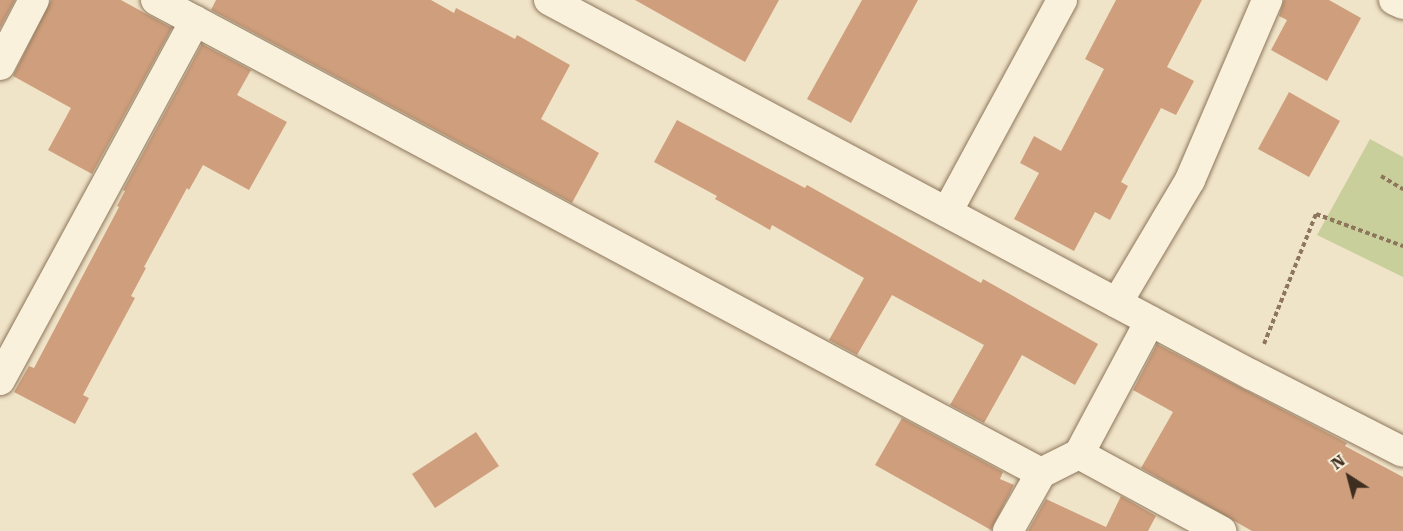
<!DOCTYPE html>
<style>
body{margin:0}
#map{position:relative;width:1403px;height:531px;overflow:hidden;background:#f0e4c8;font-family:"Roboto Serif",serif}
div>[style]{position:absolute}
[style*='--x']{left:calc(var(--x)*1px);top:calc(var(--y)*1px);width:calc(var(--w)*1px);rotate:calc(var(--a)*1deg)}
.green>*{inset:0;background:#c9cf9b}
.building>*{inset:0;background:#cf9f7d}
.path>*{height:4px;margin-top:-2px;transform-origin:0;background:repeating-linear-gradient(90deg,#8d765c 0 4.5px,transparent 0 7.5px)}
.roads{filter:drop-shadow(0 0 2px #8d765c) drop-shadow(0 0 2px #8d765c)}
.minor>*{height:30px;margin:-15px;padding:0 15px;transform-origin:15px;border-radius:15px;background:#faf1dc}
span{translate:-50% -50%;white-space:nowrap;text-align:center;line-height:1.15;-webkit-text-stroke:6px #f7eed8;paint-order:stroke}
.north{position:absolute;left:1319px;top:447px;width:60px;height:60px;-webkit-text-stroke:4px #f7eed8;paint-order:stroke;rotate:324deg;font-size:16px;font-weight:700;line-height:24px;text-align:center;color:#3d2e20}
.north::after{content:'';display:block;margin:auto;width:21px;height:27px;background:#3d2e20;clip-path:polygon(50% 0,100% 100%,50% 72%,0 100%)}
</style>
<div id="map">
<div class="green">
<div style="clip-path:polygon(1370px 139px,1403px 157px,1403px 277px,1317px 235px)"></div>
</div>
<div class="building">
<div style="clip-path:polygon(0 0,15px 0,0 28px)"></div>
<div style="clip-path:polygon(51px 0,121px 0,172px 28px,92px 174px,48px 150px,71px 108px,13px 76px)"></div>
<div style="clip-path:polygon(216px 0,431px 0,454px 13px,456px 8px,515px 39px,517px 35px,570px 65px,541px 119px,599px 153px,572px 203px,211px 10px)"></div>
<div style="clip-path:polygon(635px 0,779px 0,745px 62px)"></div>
<div style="clip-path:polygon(862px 0,918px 0,851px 123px,807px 99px)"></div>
<div style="clip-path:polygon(1116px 0,1202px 0,1167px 67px,1194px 81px,1176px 115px,1161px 108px,1121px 182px,1128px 186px,1110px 220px,1095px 212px,1074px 251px,1014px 219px,1039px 173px,1020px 163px,1034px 136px,1061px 151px,1104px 69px,1085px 59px)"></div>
<div style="clip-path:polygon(1284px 0,1329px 0,1361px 18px,1327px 81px,1271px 50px,1287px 20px,1279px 16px)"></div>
<div style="clip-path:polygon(202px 44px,251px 70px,237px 95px,287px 122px,249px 190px,203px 165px,189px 190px,187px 188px,144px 267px,146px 268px,131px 296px,135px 298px,83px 395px,89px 398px,75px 424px,14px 392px,29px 366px,34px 368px,119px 207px,117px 206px,125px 191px,123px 190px)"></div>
<div style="clip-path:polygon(1289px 92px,1340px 121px,1309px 177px,1258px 149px)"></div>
<div style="clip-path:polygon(677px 120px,805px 188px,807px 185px,981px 283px,983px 279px,1098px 344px,1075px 385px,1022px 355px,984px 423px,950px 405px,984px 345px,892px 295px,857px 355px,829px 340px,864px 278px,772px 225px,770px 230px,715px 199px,717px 196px,654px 162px)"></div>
<div style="clip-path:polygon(1157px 344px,1347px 443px,1345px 446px,1403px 477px,1403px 531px,1252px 531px,1141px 468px,1173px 412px,1133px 390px)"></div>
<div style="clip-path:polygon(902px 418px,1003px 472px,1000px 479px,1014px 485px,991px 530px,875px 465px)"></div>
<div style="clip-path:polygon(476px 432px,499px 466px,435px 508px,412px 474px)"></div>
<div style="clip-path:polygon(1121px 496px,1156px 516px,1148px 531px,1028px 531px,1046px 499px,1106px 527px)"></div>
</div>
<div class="path">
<div style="--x:1381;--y:176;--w:26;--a:31"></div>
<div style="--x:1264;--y:344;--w:140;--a:-68.2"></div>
<div style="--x:1316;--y:214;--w:93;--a:20.2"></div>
</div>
<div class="roads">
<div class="minor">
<div style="--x:156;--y:0;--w:1003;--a:28.12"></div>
<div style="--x:549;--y:0;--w:797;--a:28.08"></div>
<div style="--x:1252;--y:375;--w:169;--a:27"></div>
<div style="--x:1394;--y:0;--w:10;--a:24"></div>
<div style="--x:0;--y:65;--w:73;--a:-62.4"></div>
<div style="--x:947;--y:212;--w:241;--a:-61.5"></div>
<div style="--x:1117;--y:303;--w:143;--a:-59.3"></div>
<div style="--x:1190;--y:180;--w:196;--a:-66.8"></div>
<div style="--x:0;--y:380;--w:409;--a:-61.5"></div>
<div style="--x:1079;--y:454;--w:151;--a:-61.9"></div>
<div style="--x:1008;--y:531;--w:67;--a:-60.4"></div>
<div style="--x:1041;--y:473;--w:42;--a:-26.6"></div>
<div style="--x:1079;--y:454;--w:162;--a:28.5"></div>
</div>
</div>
<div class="north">N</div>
</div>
